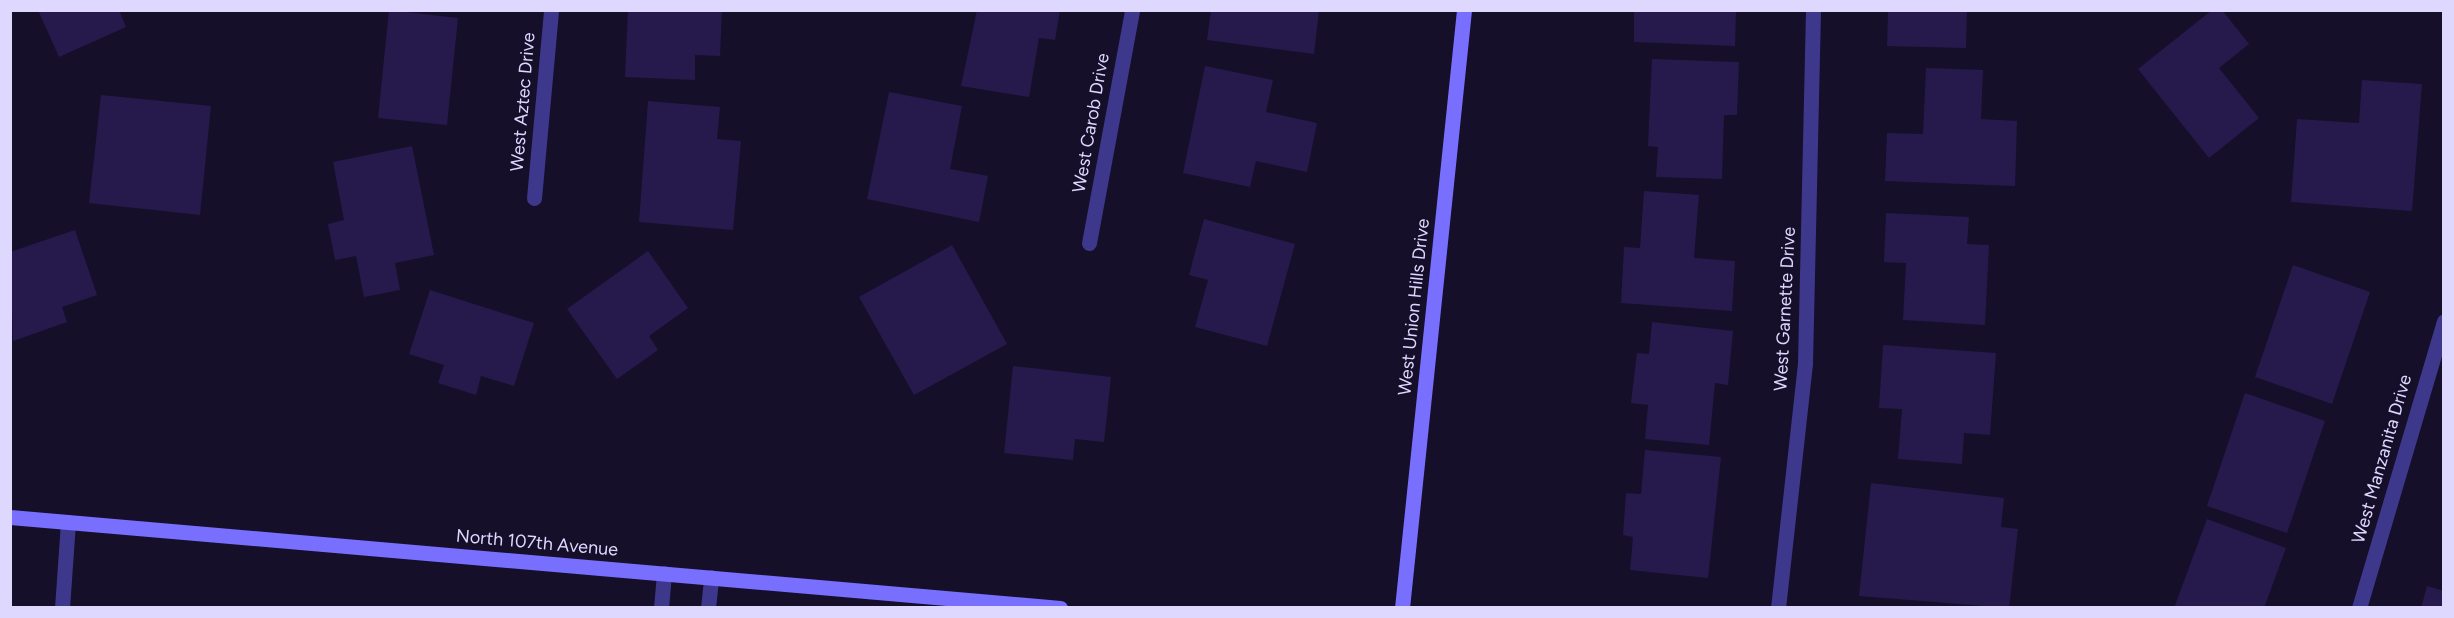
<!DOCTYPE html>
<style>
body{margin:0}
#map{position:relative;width:2454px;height:618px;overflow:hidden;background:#150f2a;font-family:Figtree,sans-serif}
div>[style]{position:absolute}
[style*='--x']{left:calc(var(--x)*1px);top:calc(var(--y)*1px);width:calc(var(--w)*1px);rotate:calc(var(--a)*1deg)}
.building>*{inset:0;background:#261a4c}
.service>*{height:15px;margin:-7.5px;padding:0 7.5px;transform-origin:7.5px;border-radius:7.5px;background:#3e388c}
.minor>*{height:15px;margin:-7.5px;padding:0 7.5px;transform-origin:7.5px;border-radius:7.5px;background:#3e388c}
.secondary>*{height:15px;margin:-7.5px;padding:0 7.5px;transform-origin:7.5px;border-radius:7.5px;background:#796fff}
span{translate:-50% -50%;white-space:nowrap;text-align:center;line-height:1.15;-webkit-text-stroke:4.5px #150f2a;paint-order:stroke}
.street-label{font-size:18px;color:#ded8ff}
.frame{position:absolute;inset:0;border:12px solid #ded8ff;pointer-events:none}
</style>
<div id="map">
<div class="building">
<div style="clip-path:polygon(38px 10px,119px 10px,126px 27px,59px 57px)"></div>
<div style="clip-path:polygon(389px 10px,458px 18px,447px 125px,378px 118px)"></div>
<div style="clip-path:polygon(628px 10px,722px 10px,720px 56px,695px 55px,695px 80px,625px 77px)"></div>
<div style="clip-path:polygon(977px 10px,1060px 10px,1055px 40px,1039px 38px,1029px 97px,961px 86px)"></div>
<div style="clip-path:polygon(1211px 10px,1319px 10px,1314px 54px,1207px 40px)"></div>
<div style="clip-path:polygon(1634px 10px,1736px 10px,1735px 46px,1634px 42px)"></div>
<div style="clip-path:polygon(1888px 10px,1967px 10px,1966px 48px,1887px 46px)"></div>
<div style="clip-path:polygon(2212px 10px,2222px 10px,2249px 44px,2219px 68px,2259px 118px,2209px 158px,2138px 69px)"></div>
<div style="clip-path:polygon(1652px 59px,1739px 62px,1737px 115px,1724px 115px,1722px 179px,1656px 177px,1658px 147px,1648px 146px)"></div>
<div style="clip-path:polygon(1205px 66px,1273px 80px,1266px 112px,1317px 123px,1307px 172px,1256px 161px,1250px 187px,1183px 173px)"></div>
<div style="clip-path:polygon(1926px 68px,1983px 70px,1981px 119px,2017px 121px,2015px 186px,1885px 181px,1887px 133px,1923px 134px)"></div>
<div style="clip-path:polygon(2362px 80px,2422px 84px,2412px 211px,2291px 202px,2297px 119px,2359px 123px)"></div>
<div style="clip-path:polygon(889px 92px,962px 106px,950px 169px,988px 176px,979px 222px,867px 199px)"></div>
<div style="clip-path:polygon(101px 95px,211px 106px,200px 215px,89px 203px)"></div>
<div style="clip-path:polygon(648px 101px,720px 107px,717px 139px,741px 141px,733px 230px,639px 222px)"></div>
<div style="clip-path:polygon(412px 146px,434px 255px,395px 263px,400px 290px,364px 297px,356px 256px,335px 260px,328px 224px,344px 220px,333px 162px)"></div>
<div style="clip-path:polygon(1644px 191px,1699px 195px,1694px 258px,1735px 261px,1732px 311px,1621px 303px,1624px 247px,1640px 248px)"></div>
<div style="clip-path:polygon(1886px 213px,1969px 217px,1967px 244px,1989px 245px,1985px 325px,1903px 320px,1906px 263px,1884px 262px)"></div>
<div style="clip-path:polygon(1204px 219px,1295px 244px,1267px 346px,1195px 327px,1208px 280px,1189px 275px)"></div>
<div style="clip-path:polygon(75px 230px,97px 295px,62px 307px,67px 322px,13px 341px,10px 252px)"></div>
<div style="clip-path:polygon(952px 245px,1007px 344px,914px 395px,859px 297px)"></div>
<div style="clip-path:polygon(648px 251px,688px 308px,649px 336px,658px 350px,617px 379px,567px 309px)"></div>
<div style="clip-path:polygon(2293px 265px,2370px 292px,2332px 404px,2255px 377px)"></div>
<div style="clip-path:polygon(430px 290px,534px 323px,514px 386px,481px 376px,476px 395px,438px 383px,444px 365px,409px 354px)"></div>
<div style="clip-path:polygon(1652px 322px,1733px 331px,1728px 385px,1715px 383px,1709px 445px,1645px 439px,1648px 405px,1631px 403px,1637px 353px,1649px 354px)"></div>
<div style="clip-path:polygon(1883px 345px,1996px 353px,1990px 435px,1964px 433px,1962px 464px,1898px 459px,1902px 409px,1879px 408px)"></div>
<div style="clip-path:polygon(1013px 366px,1111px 377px,1104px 442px,1075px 439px,1073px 460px,1004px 453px)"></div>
<div style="clip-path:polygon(2245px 393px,2325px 421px,2287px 533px,2207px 506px)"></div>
<div style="clip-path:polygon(1645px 450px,1721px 457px,1708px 578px,1630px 570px,1633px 537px,1623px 535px,1626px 493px,1641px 494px)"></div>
<div style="clip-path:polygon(1871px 483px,2004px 498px,2001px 527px,2018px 529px,2009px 608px,1859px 596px)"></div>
<div style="clip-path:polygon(2207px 519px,2286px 548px,2264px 608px,2174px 608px)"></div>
<div style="clip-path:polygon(2427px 586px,2444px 591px,2444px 608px,2421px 608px)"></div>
</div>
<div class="service">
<div style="--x:62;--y:608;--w:86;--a:-86"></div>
<div style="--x:661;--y:608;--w:35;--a:-85"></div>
<div style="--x:708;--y:608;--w:31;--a:-84"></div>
</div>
<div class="minor">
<div style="--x:534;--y:198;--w:189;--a:-84.8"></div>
<div style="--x:1089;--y:243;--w:237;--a:-79.5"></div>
<div style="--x:1778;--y:608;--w:246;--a:-83.7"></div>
<div style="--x:1805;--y:363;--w:353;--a:-88.7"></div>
<div style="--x:2359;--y:608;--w:299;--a:-73.5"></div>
</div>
<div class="secondary">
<div style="--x:10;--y:517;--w:1054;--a:4.95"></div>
<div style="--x:1402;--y:608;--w:601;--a:-84.08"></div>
</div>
<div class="street-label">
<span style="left:523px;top:102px;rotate:-85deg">West Aztec Drive</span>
<span style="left:1091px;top:123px;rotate:-80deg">West Carob Drive</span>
<span style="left:1414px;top:307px;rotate:-84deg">West Union Hills Drive</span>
<span style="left:1785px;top:309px;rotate:-87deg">West Garnette Drive</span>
<span style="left:2382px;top:459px;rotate:-74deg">West Manzanita Drive</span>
<span style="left:537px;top:543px;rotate:5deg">North 107th Avenue</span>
</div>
<div class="frame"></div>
</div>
